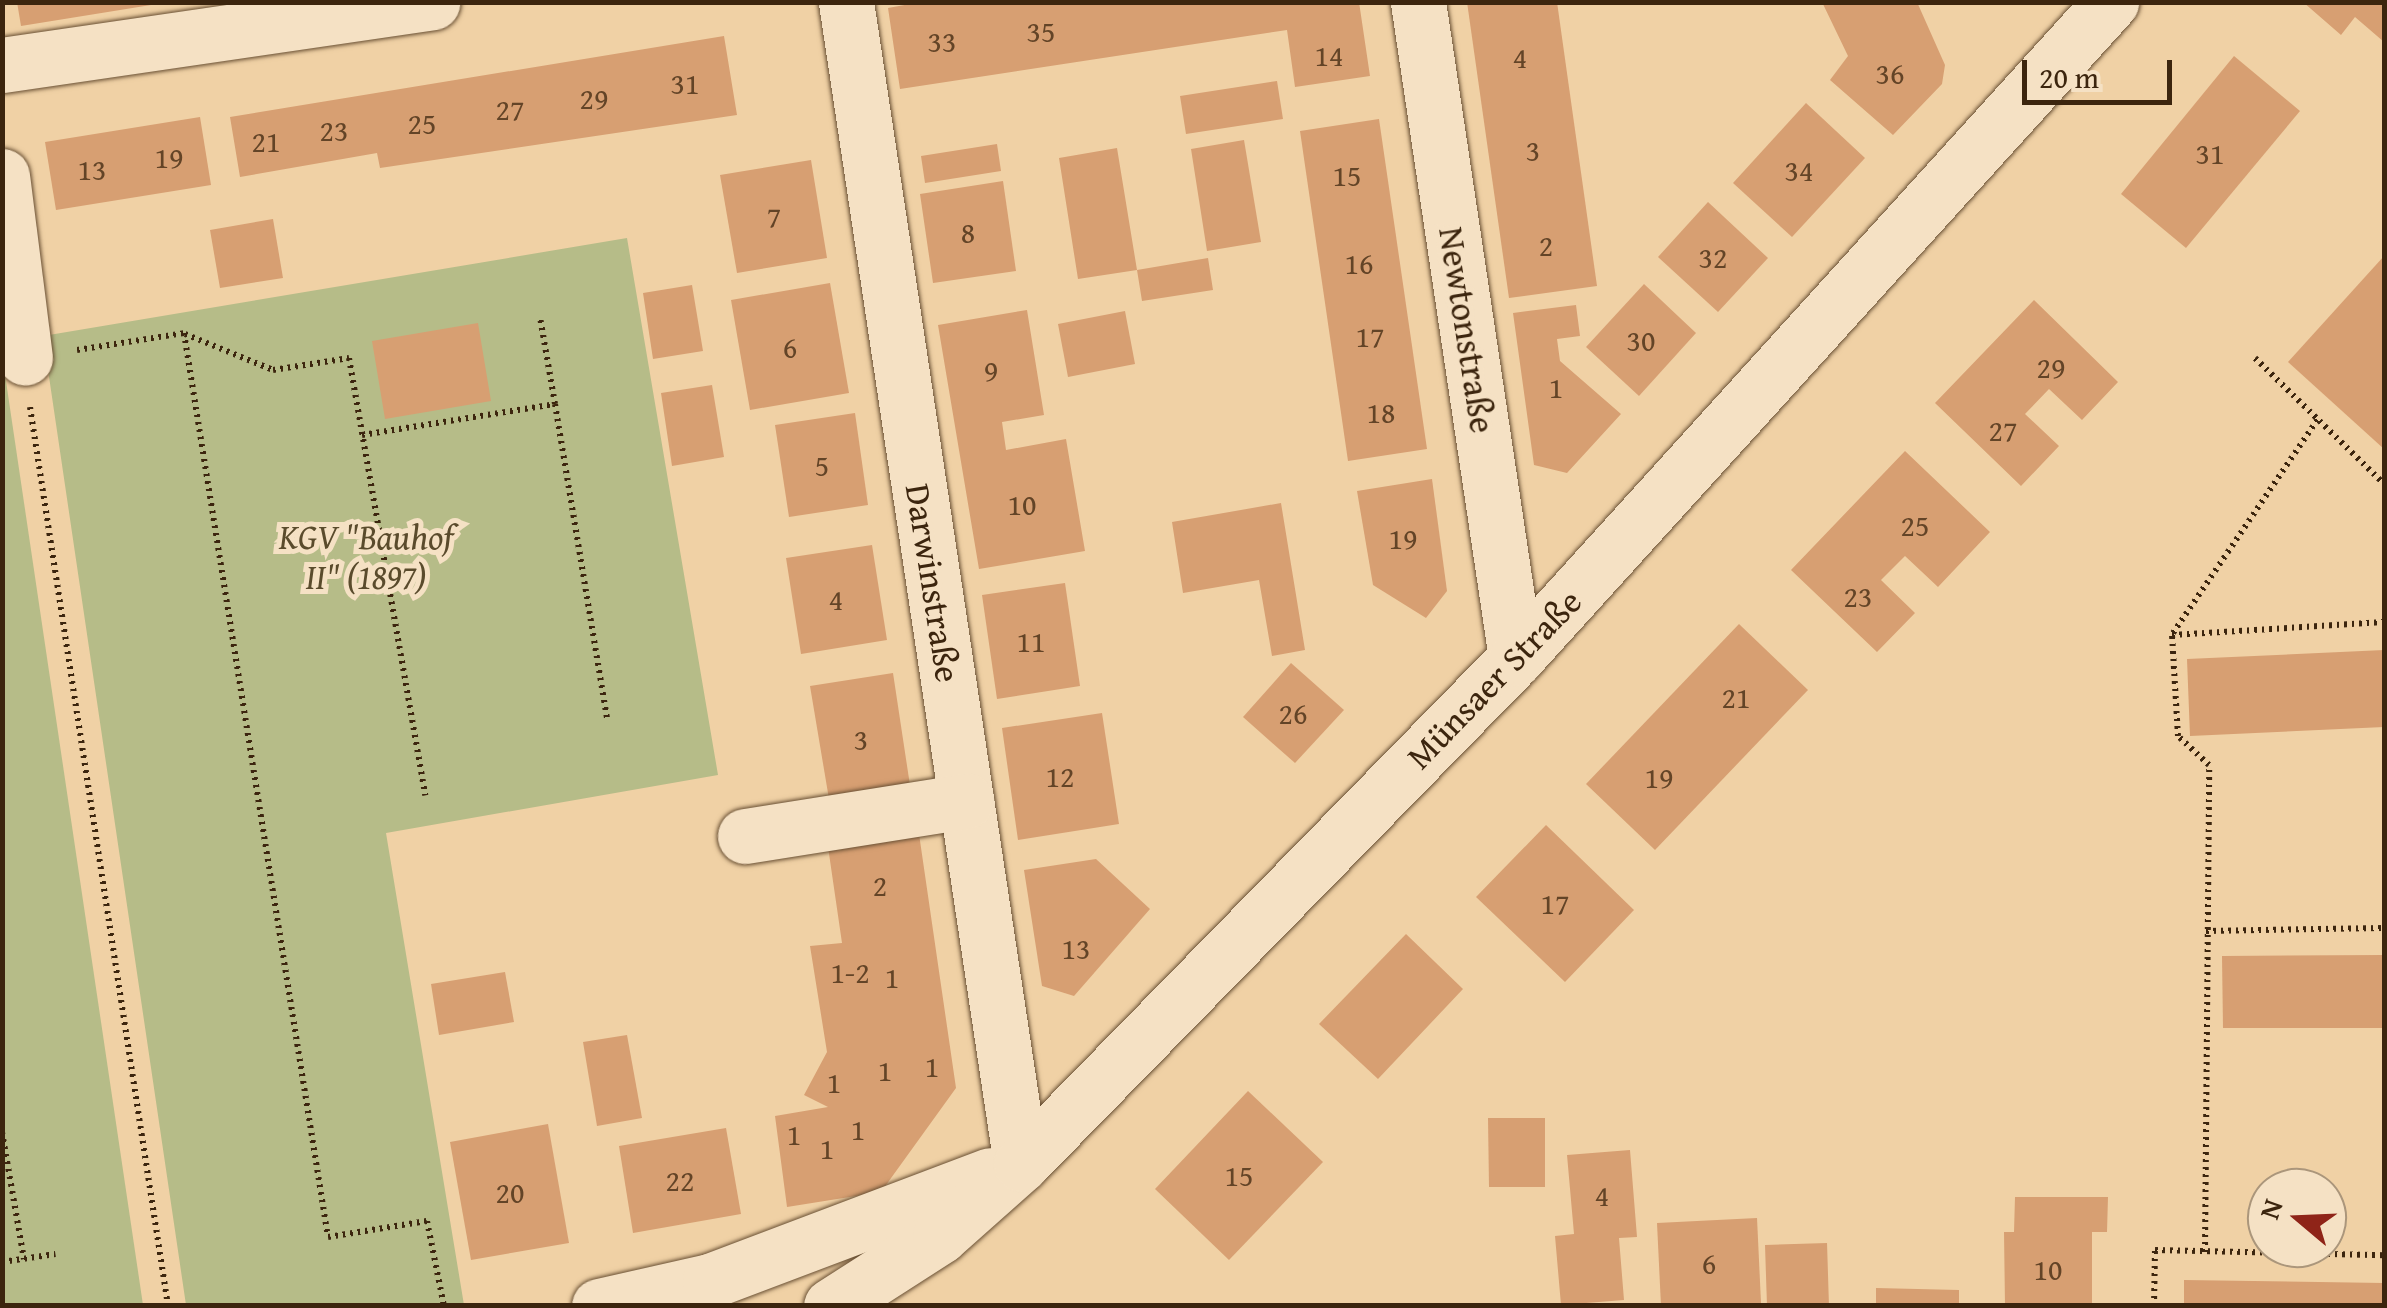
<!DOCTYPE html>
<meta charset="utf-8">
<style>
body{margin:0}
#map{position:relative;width:2387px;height:1308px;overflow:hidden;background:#f0d1a5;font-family:"Gentium Book Plus",serif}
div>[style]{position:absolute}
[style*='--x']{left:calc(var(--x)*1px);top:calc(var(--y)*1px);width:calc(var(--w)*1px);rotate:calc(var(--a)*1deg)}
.green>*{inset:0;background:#b6bc88}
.building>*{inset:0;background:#d79f72}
.path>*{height:6px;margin-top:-3px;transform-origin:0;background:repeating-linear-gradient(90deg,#3c250e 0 2.5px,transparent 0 7.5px)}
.roads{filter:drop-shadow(0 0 2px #695034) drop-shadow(0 0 2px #695034)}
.minor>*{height:55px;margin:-27.5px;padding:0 27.5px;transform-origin:27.5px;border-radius:27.5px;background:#f5e1c4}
span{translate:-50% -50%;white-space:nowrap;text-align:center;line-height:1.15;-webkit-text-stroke:10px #f5e1c4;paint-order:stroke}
.number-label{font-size:30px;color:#634427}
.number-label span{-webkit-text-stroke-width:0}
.street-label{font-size:35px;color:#3c250e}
.park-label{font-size:35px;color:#5a4b2c;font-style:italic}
.frame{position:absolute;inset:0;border:5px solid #3c250e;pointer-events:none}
.north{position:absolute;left:2247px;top:1168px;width:100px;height:100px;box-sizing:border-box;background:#f5e1c4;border:2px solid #ab967b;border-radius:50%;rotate:289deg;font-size:28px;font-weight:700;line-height:40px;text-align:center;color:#3c250e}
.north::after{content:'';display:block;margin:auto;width:35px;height:45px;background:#8f2418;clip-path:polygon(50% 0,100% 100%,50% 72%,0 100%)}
.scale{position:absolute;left:2022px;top:60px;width:150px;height:45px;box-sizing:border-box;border:5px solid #3c250e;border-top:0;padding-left:12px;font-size:30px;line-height:35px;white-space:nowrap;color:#3c250e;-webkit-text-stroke:8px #f5e1c4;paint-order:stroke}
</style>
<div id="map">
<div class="green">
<div style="clip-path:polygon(627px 238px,718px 775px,386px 833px,464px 1305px,186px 1305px,43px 336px)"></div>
<div style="clip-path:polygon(3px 361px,143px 1305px,3px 1305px)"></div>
</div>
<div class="building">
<div style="clip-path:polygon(17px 2px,151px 2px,151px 5px,21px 26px)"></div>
<div style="clip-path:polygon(921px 2px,1359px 2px,1370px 76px,1295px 87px,1287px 30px,900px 89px,888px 8px)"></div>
<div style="clip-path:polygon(1467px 2px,1557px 2px,1597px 286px,1509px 298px)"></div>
<div style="clip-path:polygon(1822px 2px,1917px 2px,1945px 65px,1942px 84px,1893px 135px,1830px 80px,1848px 56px)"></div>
<div style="clip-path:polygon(2303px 2px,2384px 2px,2384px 42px,2355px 17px,2341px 35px)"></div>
<div style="clip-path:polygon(724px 36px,737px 115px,380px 168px,377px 153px,240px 177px,230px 117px)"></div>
<div style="clip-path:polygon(2234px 56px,2300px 111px,2186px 248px,2121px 194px)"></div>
<div style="clip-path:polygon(1277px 81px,1283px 119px,1186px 134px,1180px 96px)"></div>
<div style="clip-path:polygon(1806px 103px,1865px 158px,1792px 237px,1733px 183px)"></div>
<div style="clip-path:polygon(200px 117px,211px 185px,56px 210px,45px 142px)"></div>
<div style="clip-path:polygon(1379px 119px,1427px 449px,1348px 461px,1300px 131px)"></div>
<div style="clip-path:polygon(1244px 140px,1261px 242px,1207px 251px,1191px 149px)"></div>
<div style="clip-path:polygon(997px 144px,1001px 171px,925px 183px,921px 156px)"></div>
<div style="clip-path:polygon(1117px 148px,1137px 270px,1208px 258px,1213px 290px,1142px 301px,1137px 270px,1078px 279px,1059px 158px)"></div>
<div style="clip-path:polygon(811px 160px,827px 258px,737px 273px,720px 175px)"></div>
<div style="clip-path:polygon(1003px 181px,1016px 271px,933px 283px,920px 194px)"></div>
<div style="clip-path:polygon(1708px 202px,1768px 258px,1718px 312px,1658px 257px)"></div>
<div style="clip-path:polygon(273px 219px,283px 278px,220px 288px,210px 230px)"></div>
<div style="clip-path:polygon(2384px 256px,2384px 449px,2288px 362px)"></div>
<div style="clip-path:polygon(830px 283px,849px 393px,750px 410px,731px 300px)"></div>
<div style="clip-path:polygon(1644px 284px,1696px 333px,1639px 396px,1586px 347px)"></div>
<div style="clip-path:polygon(692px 285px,703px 351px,653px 359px,643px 293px)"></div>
<div style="clip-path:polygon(2034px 300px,2118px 382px,2082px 420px,2049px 389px,2025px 414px,2059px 446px,2021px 486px,1935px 403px)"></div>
<div style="clip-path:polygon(1576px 305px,1580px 336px,1557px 339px,1560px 361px,1621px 414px,1567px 473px,1534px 465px,1513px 313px)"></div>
<div style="clip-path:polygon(1027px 310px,1044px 415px,1002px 422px,1006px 450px,1066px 439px,1085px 551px,979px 569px,938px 325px)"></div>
<div style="clip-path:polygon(1125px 311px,1135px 364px,1068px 377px,1058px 324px)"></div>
<div style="clip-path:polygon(478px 323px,491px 401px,385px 419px,372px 341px)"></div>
<div style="clip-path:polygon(712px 385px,724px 457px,672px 466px,661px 393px)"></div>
<div style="clip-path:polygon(855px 413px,868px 505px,789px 517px,775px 425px)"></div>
<div style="clip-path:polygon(1905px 451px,1990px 532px,1938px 587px,1905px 556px,1881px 580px,1915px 613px,1877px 652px,1791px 570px)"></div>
<div style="clip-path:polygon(1432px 479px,1447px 591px,1426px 618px,1373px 585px,1357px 491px)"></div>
<div style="clip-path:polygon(1281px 503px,1305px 650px,1272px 656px,1259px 580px,1183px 593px,1172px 522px)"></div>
<div style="clip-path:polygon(872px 545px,887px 640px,801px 654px,786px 558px)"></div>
<div style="clip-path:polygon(1065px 583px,1080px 686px,997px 699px,982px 595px)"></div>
<div style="clip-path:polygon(1739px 624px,1808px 690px,1655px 850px,1586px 784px)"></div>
<div style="clip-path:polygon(2384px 650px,2384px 727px,2190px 736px,2187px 659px)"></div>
<div style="clip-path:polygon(1291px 663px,1344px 710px,1295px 763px,1243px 717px)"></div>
<div style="clip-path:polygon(893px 673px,911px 792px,830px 805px,810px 686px)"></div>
<div style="clip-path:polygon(1102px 713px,1119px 824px,1018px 840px,1002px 728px)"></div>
<div style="clip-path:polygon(1546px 825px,1634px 910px,1565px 982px,1476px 897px)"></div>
<div style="clip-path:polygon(918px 827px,956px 1088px,881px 1192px,787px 1207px,775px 1116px,828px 1107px,804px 1095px,827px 1052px,810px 946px,842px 943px,827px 840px)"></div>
<div style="clip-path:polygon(1096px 859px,1150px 909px,1074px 996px,1042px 986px,1024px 870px)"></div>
<div style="clip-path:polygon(1406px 934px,1463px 989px,1378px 1079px,1319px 1024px)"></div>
<div style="clip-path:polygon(2384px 955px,2384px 1028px,2223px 1028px,2222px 956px)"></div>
<div style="clip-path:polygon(505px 972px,514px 1022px,439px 1035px,431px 984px)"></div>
<div style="clip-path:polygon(627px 1035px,642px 1118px,597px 1126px,583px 1042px)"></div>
<div style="clip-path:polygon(1248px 1091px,1323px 1162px,1229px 1260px,1155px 1189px)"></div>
<div style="clip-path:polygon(1488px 1118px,1545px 1118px,1545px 1187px,1489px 1187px)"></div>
<div style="clip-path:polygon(548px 1124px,569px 1243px,471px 1260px,450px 1142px)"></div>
<div style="clip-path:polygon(726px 1128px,741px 1214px,633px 1233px,619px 1146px)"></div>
<div style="clip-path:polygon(1630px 1150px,1637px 1237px,1619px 1238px,1624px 1300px,1561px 1305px,1555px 1236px,1574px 1234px,1567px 1155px)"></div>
<div style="clip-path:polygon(2015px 1197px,2108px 1197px,2107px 1232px,2092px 1232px,2092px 1306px,2005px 1306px,2004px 1232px,2014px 1232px)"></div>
<div style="clip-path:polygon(1757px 1218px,1761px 1303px,1661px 1306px,1657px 1223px)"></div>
<div style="clip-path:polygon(1827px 1243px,1829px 1306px,1767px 1306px,1765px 1245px)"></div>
<div style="clip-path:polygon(2184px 1280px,2384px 1283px,2384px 1306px,2184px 1306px)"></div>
<div style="clip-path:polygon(1876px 1288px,1959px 1290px,1959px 1306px,1876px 1306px)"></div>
</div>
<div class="path">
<div style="--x:185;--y:334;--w:95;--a:22.2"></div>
<div style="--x:273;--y:370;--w:77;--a:-9"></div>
<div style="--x:349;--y:358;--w:444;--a:80.1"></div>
<div style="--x:77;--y:350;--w:108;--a:-9"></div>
<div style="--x:184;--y:333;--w:915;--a:80.95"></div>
<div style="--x:328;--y:1237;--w:100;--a:-9.2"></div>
<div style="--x:427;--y:1221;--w:87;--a:78.7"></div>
<div style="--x:2255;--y:358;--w:180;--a:44.3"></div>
<div style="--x:555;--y:404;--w:318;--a:80.6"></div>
<div style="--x:30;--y:407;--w:910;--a:81.27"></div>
<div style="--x:362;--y:435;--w:195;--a:-9.1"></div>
<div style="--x:555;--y:404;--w:88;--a:-99.8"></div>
<div style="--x:2173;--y:633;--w:258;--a:-55.9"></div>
<div style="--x:2206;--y:931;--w:178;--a:-1"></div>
<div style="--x:2;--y:1132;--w:129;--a:80.2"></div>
<div style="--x:2205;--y:1252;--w:487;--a:-89.5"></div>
<div style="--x:2209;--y:765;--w:42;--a:-136.9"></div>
<div style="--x:2178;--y:736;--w:101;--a:-93.4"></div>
<div style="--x:2172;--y:635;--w:212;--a:-3.5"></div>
<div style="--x:2;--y:1262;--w:54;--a:-8.6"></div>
<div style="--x:2154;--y:1306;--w:56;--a:-89"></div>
<div style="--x:2155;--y:1250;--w:229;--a:1.3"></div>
</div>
<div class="roads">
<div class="minor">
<div style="--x:846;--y:2;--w:1175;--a:81.44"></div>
<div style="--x:1418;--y:2;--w:663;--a:81.5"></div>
<div style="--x:2;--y:65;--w:435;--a:-8.3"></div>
<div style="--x:2;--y:176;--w:183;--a:82.8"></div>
<div style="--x:745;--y:836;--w:224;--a:-9"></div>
<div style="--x:599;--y:1306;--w:114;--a:-12.7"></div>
<div style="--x:710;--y:1281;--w:299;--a:-20.7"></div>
<div style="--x:831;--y:1306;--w:130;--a:-32.7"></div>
<div style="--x:940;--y:1236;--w:108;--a:-41.6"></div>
<div style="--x:1021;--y:1164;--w:708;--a:-45.63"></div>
<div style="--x:1516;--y:658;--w:886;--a:-47.79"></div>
</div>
</div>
<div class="number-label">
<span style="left:1041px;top:31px">35</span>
<span style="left:942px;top:41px">33</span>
<span style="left:1329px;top:55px">14</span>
<span style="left:1520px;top:57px">4</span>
<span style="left:1890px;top:73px">36</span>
<span style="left:685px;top:83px">31</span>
<span style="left:594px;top:98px">29</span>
<span style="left:510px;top:109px">27</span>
<span style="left:422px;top:123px">25</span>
<span style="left:334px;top:130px">23</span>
<span style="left:266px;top:141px">21</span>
<span style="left:1533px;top:150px">3</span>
<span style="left:2210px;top:153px">31</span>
<span style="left:169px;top:157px">19</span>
<span style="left:92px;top:169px">13</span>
<span style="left:1799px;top:170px">34</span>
<span style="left:1347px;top:175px">15</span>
<span style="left:774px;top:216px">7</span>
<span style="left:968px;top:232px">8</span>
<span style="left:1546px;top:245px">2</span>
<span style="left:1713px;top:257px">32</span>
<span style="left:1359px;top:263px">16</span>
<span style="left:1370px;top:336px">17</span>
<span style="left:1641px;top:340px">30</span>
<span style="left:790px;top:347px">6</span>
<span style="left:2051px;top:367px">29</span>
<span style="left:991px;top:370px">9</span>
<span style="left:1556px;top:387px">1</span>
<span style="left:1381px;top:412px">18</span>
<span style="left:2003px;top:430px">27</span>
<span style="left:822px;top:465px">5</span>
<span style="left:1022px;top:504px">10</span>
<span style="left:1915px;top:525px">25</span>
<span style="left:1403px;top:538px">19</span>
<span style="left:1858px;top:596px">23</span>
<span style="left:836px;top:599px">4</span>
<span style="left:1031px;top:641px">11</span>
<span style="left:1736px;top:697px">21</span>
<span style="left:1293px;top:713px">26</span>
<span style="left:861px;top:739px">3</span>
<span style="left:1060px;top:776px">12</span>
<span style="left:1659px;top:777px">19</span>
<span style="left:880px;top:885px">2</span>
<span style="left:1555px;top:903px">17</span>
<span style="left:1076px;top:948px">13</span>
<span style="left:850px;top:972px">1-2</span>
<span style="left:892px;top:977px">1</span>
<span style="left:932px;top:1066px">1</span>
<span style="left:885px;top:1070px">1</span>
<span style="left:834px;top:1082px">1</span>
<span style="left:858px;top:1129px">1</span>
<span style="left:794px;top:1134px">1</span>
<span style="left:827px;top:1148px">1</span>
<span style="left:1239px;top:1175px">15</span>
<span style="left:680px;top:1180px">22</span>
<span style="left:510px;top:1192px">20</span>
<span style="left:1602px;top:1195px">4</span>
<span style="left:1709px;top:1263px">6</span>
<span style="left:2048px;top:1269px">10</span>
</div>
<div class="street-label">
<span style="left:1467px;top:330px;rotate:81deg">Newtonstraße</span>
<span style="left:933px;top:583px;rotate:81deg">Darwinstraße</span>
<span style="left:1494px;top:679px;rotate:-46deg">Münsaer Straße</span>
</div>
<div class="park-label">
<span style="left:366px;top:557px">KGV "Bauhof<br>II" (1897)</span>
</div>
<div class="frame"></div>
<div class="north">N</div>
<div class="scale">20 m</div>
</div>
